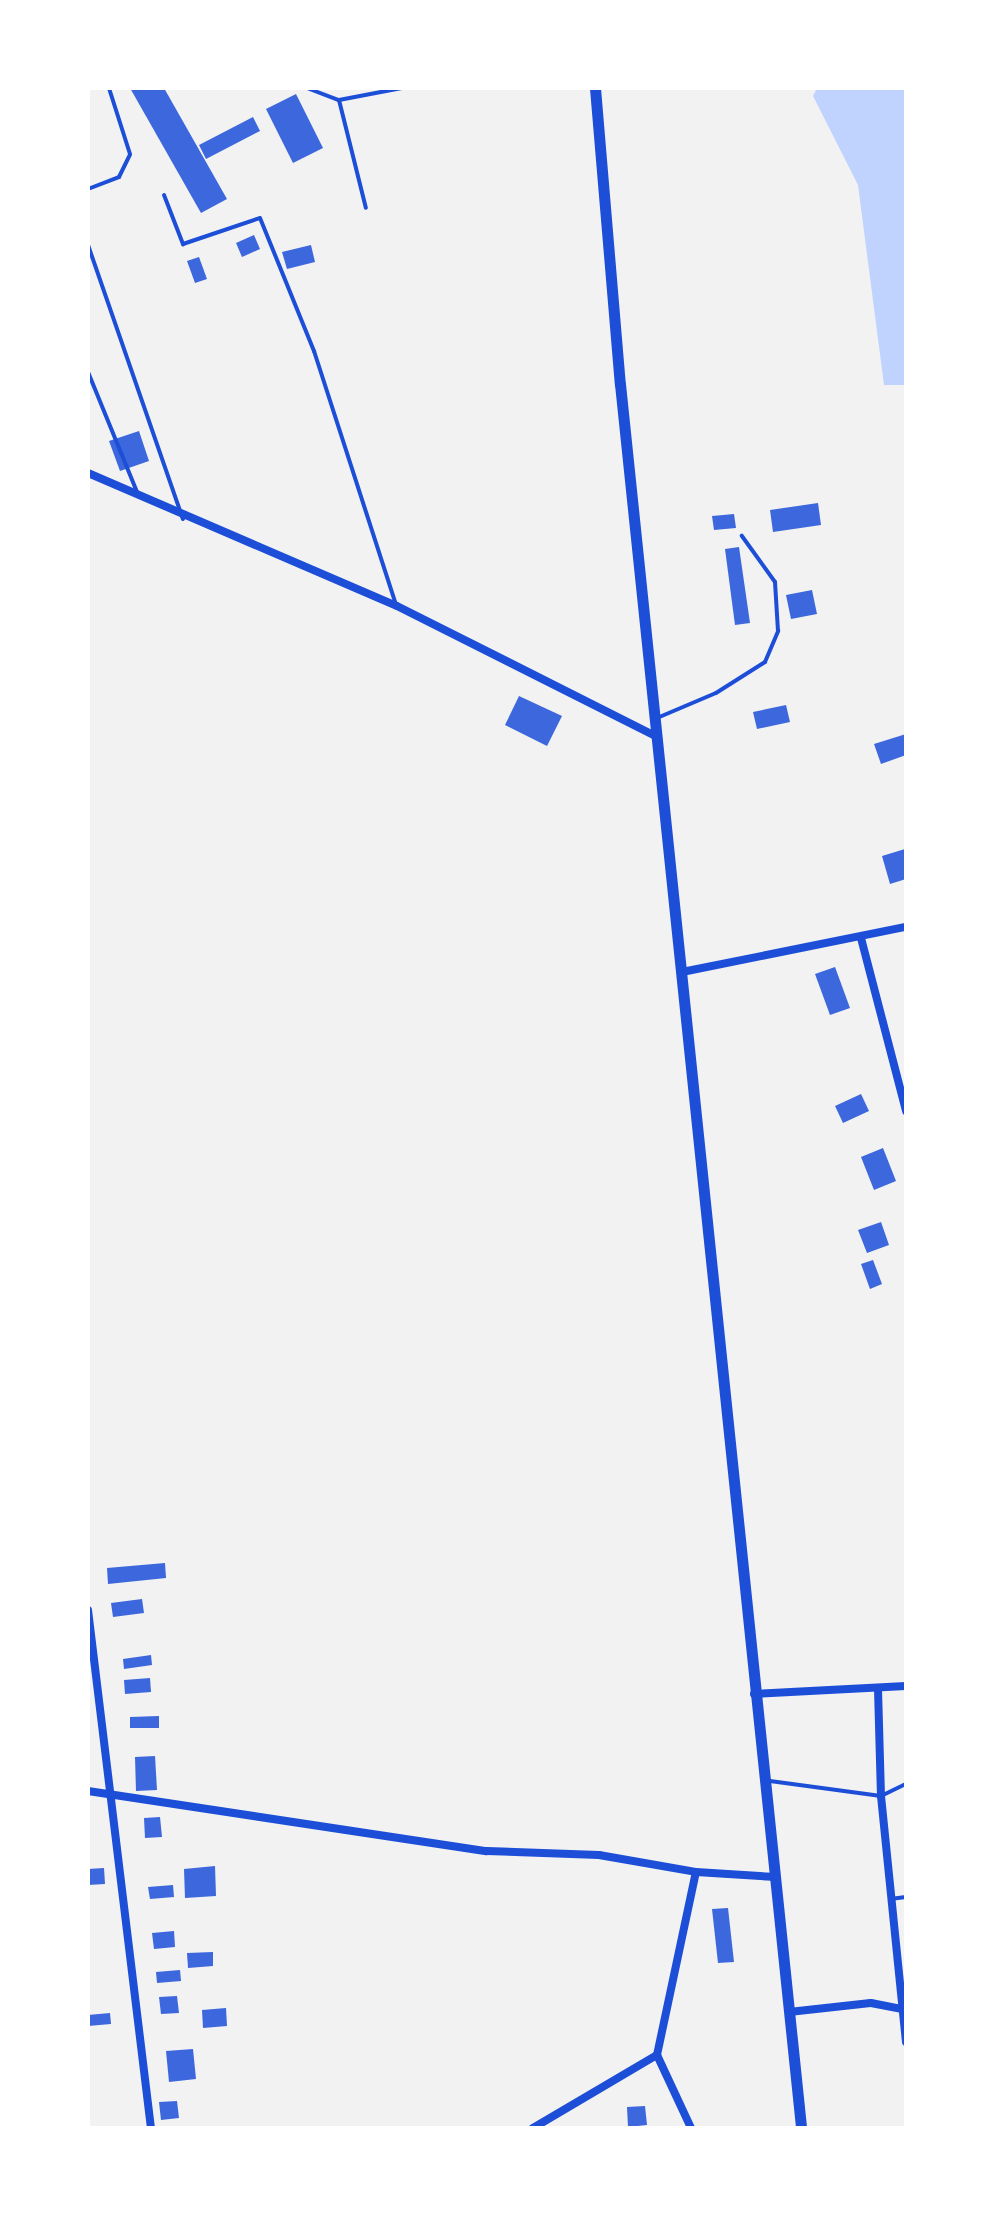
<!DOCTYPE html>
<style>
body{margin:0}
#map{position:relative;width:994px;height:2216px;overflow:hidden;background:#f2f2f2;font-family:Inter,sans-serif}
div>[style]{position:absolute}
[style*='--x']{left:calc(var(--x)*1px);top:calc(var(--y)*1px);width:calc(var(--w)*1px);rotate:calc(var(--a)*1deg)}
.water>*{inset:0;background:#bfd3fe}
.building>*{inset:0;background:#3d67dc}
.service>*{height:4px;margin:-2px;padding:0 2px;transform-origin:2px;border-radius:2px;background:#1d4ed8}
.minor>*{height:8px;margin:-4px;padding:0 4px;transform-origin:4px;border-radius:4px;background:#1d4ed8}
.primary>*{height:11px;margin:-5.5px;padding:0 5.5px;transform-origin:5.5px;border-radius:5.5px;background:#1d4ed8}
span{translate:-50% -50%;white-space:nowrap;text-align:center;line-height:1.15;-webkit-text-stroke:10px #fff;paint-order:stroke}
.frame{position:absolute;inset:0;border:90px solid #fff;pointer-events:none}
</style>
<div id="map">
<div class="water">
<div style="clip-path:polygon(817px 88px,906px 88px,906px 385px,884px 385px,858px 185px,813px 96px)"></div>
</div>
<div class="building">
<div style="clip-path:polygon(130px 88px,164px 88px,227px 199px,201px 213px)"></div>
<div style="clip-path:polygon(296px 94px,323px 148px,293px 163px,266px 109px)"></div>
<div style="clip-path:polygon(253px 117px,260px 131px,206px 159px,199px 145px)"></div>
<div style="clip-path:polygon(254px 235px,260px 249px,242px 257px,236px 243px)"></div>
<div style="clip-path:polygon(311px 245px,315px 262px,287px 269px,282px 252px)"></div>
<div style="clip-path:polygon(199px 257px,207px 279px,195px 283px,187px 261px)"></div>
<div style="clip-path:polygon(139px 431px,149px 461px,120px 471px,109px 441px)"></div>
<div style="clip-path:polygon(818px 503px,821px 525px,773px 532px,770px 510px)"></div>
<div style="clip-path:polygon(734px 514px,736px 528px,714px 530px,712px 516px)"></div>
<div style="clip-path:polygon(739px 547px,750px 623px,735px 625px,725px 549px)"></div>
<div style="clip-path:polygon(812px 590px,817px 614px,791px 619px,786px 595px)"></div>
<div style="clip-path:polygon(519px 696px,562px 716px,547px 746px,505px 725px)"></div>
<div style="clip-path:polygon(786px 705px,790px 722px,757px 729px,753px 712px)"></div>
<div style="clip-path:polygon(906px 734px,906px 755px,881px 764px,874px 744px)"></div>
<div style="clip-path:polygon(905px 849px,906px 879px,890px 884px,882px 856px)"></div>
<div style="clip-path:polygon(835px 967px,850px 1008px,830px 1015px,815px 974px)"></div>
<div style="clip-path:polygon(861px 1094px,869px 1111px,843px 1123px,835px 1106px)"></div>
<div style="clip-path:polygon(883px 1148px,896px 1181px,874px 1190px,861px 1157px)"></div>
<div style="clip-path:polygon(881px 1222px,889px 1245px,867px 1253px,858px 1230px)"></div>
<div style="clip-path:polygon(873px 1260px,882px 1284px,870px 1289px,861px 1264px)"></div>
<div style="clip-path:polygon(165px 1563px,166px 1578px,108px 1584px,107px 1568px)"></div>
<div style="clip-path:polygon(142px 1599px,144px 1613px,113px 1617px,111px 1603px)"></div>
<div style="clip-path:polygon(151px 1655px,152px 1665px,124px 1669px,123px 1659px)"></div>
<div style="clip-path:polygon(150px 1678px,151px 1692px,125px 1694px,124px 1680px)"></div>
<div style="clip-path:polygon(159px 1716px,159px 1728px,130px 1728px,130px 1717px)"></div>
<div style="clip-path:polygon(155px 1756px,157px 1790px,136px 1791px,135px 1757px)"></div>
<div style="clip-path:polygon(160px 1817px,162px 1837px,145px 1838px,144px 1818px)"></div>
<div style="clip-path:polygon(215px 1866px,216px 1896px,185px 1898px,184px 1869px)"></div>
<div style="clip-path:polygon(104px 1868px,105px 1884px,88px 1885px,88px 1869px)"></div>
<div style="clip-path:polygon(173px 1885px,174px 1897px,150px 1899px,148px 1887px)"></div>
<div style="clip-path:polygon(728px 1908px,734px 1962px,718px 1963px,712px 1909px)"></div>
<div style="clip-path:polygon(174px 1931px,175px 1947px,154px 1949px,152px 1933px)"></div>
<div style="clip-path:polygon(213px 1952px,213px 1966px,188px 1968px,187px 1953px)"></div>
<div style="clip-path:polygon(180px 1970px,181px 1981px,157px 1983px,156px 1972px)"></div>
<div style="clip-path:polygon(177px 1996px,179px 2013px,161px 2014px,159px 1997px)"></div>
<div style="clip-path:polygon(226px 2008px,227px 2026px,203px 2028px,202px 2010px)"></div>
<div style="clip-path:polygon(110px 2013px,111px 2024px,88px 2026px,88px 2015px)"></div>
<div style="clip-path:polygon(193px 2049px,196px 2079px,169px 2082px,166px 2051px)"></div>
<div style="clip-path:polygon(177px 2101px,179px 2118px,161px 2120px,159px 2102px)"></div>
<div style="clip-path:polygon(645px 2106px,647px 2125px,628px 2127px,627px 2107px)"></div>
</div>
<div class="service">
<div style="--x:307;--y:88;--w:34;--a:21"></div>
<div style="--x:339;--y:100;--w:64;--a:-10.8"></div>
<div style="--x:339;--y:100;--w:111;--a:76"></div>
<div style="--x:88;--y:189;--w:33;--a:-21"></div>
<div style="--x:119;--y:177;--w:25;--a:-64"></div>
<div style="--x:130;--y:154;--w:69;--a:-107.7"></div>
<div style="--x:164;--y:195;--w:53;--a:68.8"></div>
<div style="--x:183;--y:244;--w:81;--a:-18.7"></div>
<div style="--x:260;--y:218;--w:144;--a:67.9"></div>
<div style="--x:314;--y:351;--w:264;--a:72.1"></div>
<div style="--x:88;--y:245;--w:290;--a:70.9"></div>
<div style="--x:88;--y:372;--w:130;--a:67.8"></div>
<div style="--x:657;--y:718;--w:64;--a:-23"></div>
<div style="--x:716;--y:693;--w:58;--a:-32.3"></div>
<div style="--x:765;--y:662;--w:34;--a:-67"></div>
<div style="--x:778;--y:631;--w:49;--a:-93.5"></div>
<div style="--x:775;--y:582;--w:57;--a:-125.7"></div>
<div style="--x:770;--y:1781;--w:112;--a:7.7"></div>
<div style="--x:881;--y:1796;--w:28;--a:-26"></div>
<div style="--x:890;--y:1899;--w:16;--a:-7"></div>
</div>
<div class="minor">
<div style="--x:88;--y:473;--w:336;--a:23.3"></div>
<div style="--x:397;--y:606;--w:292;--a:26.7"></div>
<div style="--x:861;--y:938;--w:179;--a:75.4"></div>
<div style="--x:682;--y:972;--w:228;--a:-11.4"></div>
<div style="--x:88;--y:1610;--w:522;--a:83.07"></div>
<div style="--x:878;--y:1689;--w:107;--a:88.4"></div>
<div style="--x:881;--y:1796;--w:247;--a:84.2"></div>
<div style="--x:754;--y:1694;--w:152;--a:-3"></div>
<div style="--x:88;--y:1791;--w:403;--a:8.6"></div>
<div style="--x:487;--y:1851;--w:112;--a:2"></div>
<div style="--x:599;--y:1855;--w:98;--a:9.9"></div>
<div style="--x:696;--y:1872;--w:80;--a:3.6"></div>
<div style="--x:789;--y:2012;--w:82;--a:-6.3"></div>
<div style="--x:871;--y:2003;--w:36;--a:11"></div>
<div style="--x:657;--y:2055;--w:187;--a:-78"></div>
<div style="--x:657;--y:2055;--w:81;--a:65"></div>
<div style="--x:533;--y:2128;--w:144;--a:-30.5"></div>
</div>
<div class="primary">
<div style="--x:595;--y:88;--w:297;--a:85.2"></div>
<div style="--x:620;--y:384;--w:1753;--a:84.07"></div>
</div>
<div class="frame"></div>
</div>
